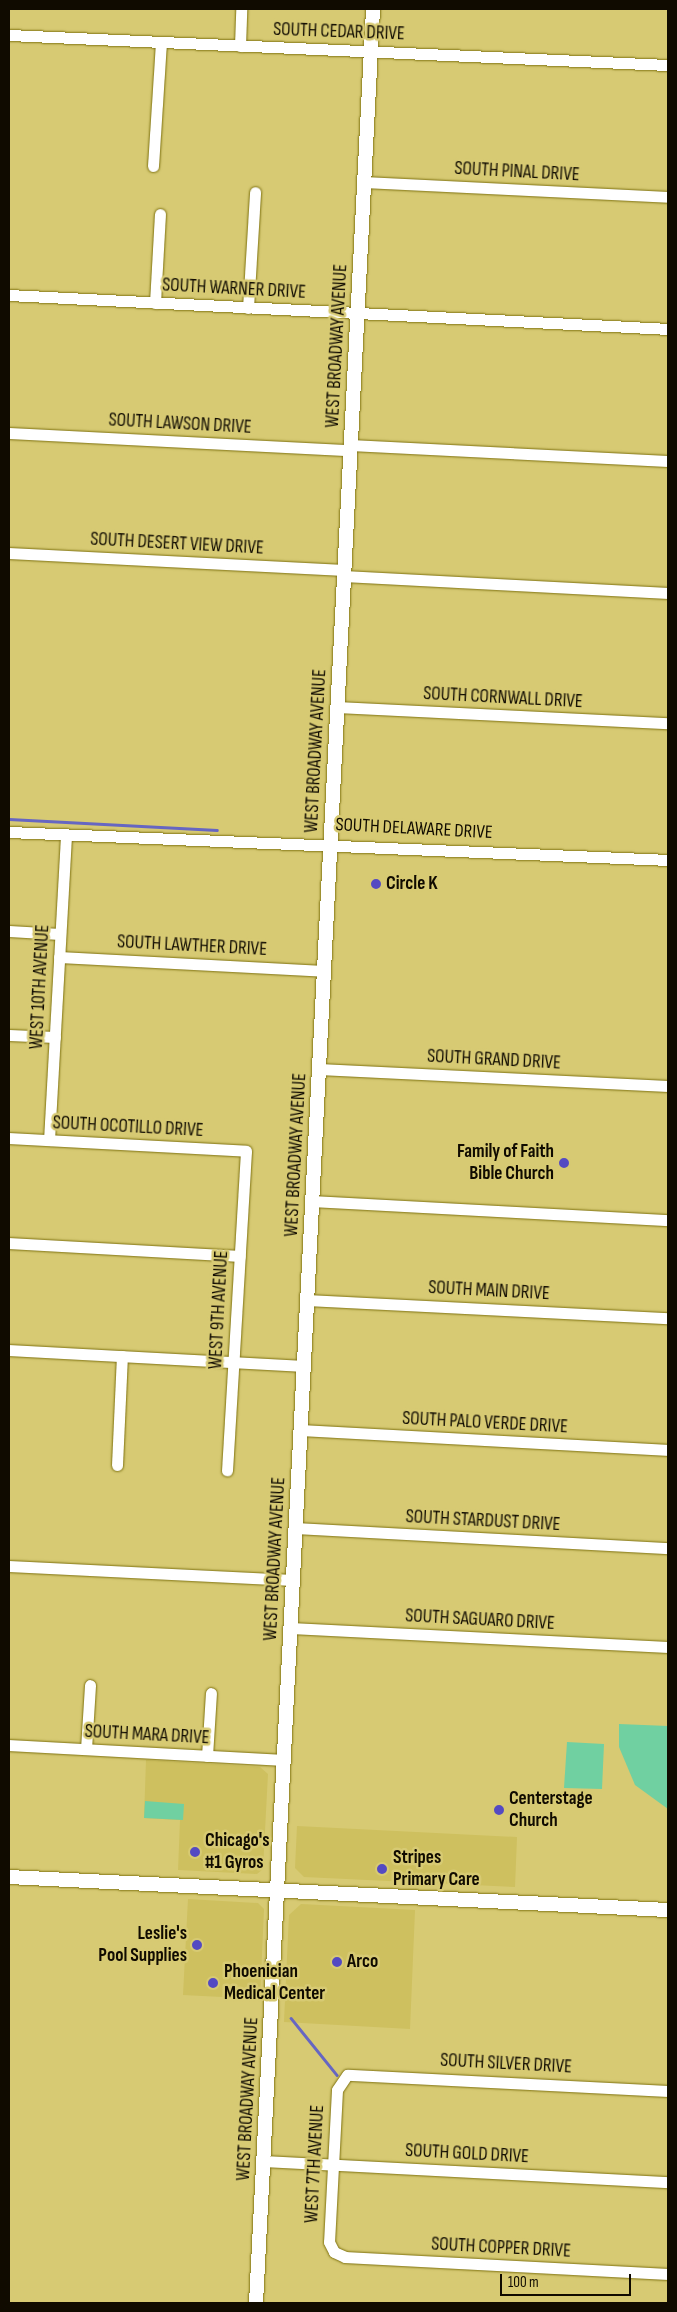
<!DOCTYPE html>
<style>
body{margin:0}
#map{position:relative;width:677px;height:2312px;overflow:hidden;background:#d7ca73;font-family:"Sofia Sans Condensed",sans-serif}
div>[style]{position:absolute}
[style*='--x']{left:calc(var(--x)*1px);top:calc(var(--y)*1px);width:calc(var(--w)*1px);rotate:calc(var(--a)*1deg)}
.built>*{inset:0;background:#cec05f}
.green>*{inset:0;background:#70d0a1}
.stream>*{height:2.5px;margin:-1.25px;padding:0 1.25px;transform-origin:1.25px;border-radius:1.25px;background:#6666c2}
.roads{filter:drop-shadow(0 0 1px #7f7210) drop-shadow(0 0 1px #7f7210)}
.minor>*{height:11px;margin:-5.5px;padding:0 5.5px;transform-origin:5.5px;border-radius:5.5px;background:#fff}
.major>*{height:14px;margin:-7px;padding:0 7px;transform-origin:7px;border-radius:7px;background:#fff}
.dots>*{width:14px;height:14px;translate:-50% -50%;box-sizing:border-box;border:2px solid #d7ca73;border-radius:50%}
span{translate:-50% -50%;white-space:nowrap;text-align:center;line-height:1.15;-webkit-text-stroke:5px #d7ca73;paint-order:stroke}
.street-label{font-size:19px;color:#100b00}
.poi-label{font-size:19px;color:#100b00;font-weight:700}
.left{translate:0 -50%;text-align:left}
.right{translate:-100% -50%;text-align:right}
.frame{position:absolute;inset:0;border:10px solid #100b00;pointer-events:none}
.scale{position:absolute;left:500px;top:2274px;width:131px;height:22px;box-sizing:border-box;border:2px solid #100b00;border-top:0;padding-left:6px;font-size:15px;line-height:18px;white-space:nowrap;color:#100b00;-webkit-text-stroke:4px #d7ca73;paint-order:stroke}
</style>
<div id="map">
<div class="built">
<div style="clip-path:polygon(146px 1760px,260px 1767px,268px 1774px,263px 1869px,257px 1874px,178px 1870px,180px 1820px,144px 1818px)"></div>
<div style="clip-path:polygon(297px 1826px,517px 1837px,515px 1887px,304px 1877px,295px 1868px)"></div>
<div style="clip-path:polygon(188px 1899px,258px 1903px,264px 1909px,260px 1999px,183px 1995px)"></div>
<div style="clip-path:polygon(301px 1904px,415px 1910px,410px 2029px,284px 2022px,289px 1915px)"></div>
</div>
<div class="green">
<div style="clip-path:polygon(619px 1724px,668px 1726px,668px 1809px,635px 1785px,619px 1747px)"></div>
<div style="clip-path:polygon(567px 1742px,604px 1744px,602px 1789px,564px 1788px)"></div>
<div style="clip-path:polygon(145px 1801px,184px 1804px,183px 1820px,144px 1818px)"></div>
</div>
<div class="stream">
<div style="--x:9;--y:819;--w:208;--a:3"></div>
<div style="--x:291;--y:2018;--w:73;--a:51.1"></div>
</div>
<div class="roads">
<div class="minor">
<div style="--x:9;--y:35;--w:660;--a:2.61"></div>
<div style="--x:240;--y:46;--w:37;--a:-88"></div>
<div style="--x:153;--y:166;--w:123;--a:-86.3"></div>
<div style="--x:364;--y:182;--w:304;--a:2.8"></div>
<div style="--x:9;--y:295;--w:660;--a:2.95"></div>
<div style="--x:155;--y:303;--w:89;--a:-86.8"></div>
<div style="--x:248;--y:308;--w:116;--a:-86.5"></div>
<div style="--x:9;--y:433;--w:341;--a:2.9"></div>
<div style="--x:350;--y:445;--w:318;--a:2.9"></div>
<div style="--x:9;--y:553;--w:335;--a:2.9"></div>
<div style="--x:344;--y:576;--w:324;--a:3"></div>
<div style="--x:337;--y:707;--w:331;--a:2.8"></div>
<div style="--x:9;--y:832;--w:660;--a:2.43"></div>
<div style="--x:9;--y:931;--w:51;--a:3.4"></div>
<div style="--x:59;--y:957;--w:265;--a:3"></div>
<div style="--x:9;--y:1035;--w:46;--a:2.5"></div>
<div style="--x:319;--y:1069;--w:349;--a:2.8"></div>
<div style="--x:9;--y:1138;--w:237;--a:3.1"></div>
<div style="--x:246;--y:1151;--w:320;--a:93.4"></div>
<div style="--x:49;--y:1140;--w:305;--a:-86.8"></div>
<div style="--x:312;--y:1201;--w:357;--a:3.1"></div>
<div style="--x:9;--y:1243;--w:231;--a:3.2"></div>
<div style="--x:307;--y:1300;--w:361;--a:2.9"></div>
<div style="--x:9;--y:1350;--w:295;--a:3.1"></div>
<div style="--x:301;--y:1430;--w:368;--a:3.1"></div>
<div style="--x:117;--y:1465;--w:109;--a:-87.4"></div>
<div style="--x:296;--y:1528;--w:373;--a:3.1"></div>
<div style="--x:9;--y:1566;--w:284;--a:2.8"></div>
<div style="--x:291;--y:1628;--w:377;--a:2.9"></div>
<div style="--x:9;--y:1745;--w:275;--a:3.1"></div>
<div style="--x:86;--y:1749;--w:64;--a:-86.4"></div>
<div style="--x:207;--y:1756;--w:63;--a:-86.4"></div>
<div style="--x:668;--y:2091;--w:321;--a:-177.1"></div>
<div style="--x:347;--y:2075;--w:18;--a:124"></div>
<div style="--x:337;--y:2090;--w:152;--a:93"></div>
<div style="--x:329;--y:2242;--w:11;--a:63"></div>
<div style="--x:334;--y:2252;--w:12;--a:24"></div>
<div style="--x:345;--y:2257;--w:323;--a:3"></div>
<div style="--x:264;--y:2161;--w:405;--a:3"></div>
</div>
<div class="major">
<div style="--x:9;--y:1877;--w:660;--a:2.87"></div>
<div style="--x:256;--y:2303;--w:2297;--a:-87.08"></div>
</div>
</div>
<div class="dots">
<div style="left:376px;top:884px;background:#544ac2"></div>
<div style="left:564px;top:1163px;background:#544ac2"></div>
<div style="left:499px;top:1810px;background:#544ac2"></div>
<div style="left:195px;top:1852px;background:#544ac2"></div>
<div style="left:382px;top:1869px;background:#544ac2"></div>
<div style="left:197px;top:1945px;background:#544ac2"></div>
<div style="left:337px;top:1962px;background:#544ac2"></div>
<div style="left:213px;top:1983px;background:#544ac2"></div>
</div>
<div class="street-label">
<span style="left:339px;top:32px;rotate:2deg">SOUTH CEDAR DRIVE</span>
<span style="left:517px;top:172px;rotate:3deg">SOUTH PINAL DRIVE</span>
<span style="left:234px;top:289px;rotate:3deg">SOUTH WARNER DRIVE</span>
<span style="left:337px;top:346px;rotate:-87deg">WEST BROADWAY AVENUE</span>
<span style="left:180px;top:424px;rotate:3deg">SOUTH LAWSON DRIVE</span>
<span style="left:177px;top:544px;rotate:3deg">SOUTH DESERT VIEW DRIVE</span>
<span style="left:503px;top:698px;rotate:3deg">SOUTH CORNWALL DRIVE</span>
<span style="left:316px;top:751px;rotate:-87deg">WEST BROADWAY AVENUE</span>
<span style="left:414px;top:829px;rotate:3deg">SOUTH DELAWARE DRIVE</span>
<span style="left:192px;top:946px;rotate:3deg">SOUTH LAWTHER DRIVE</span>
<span style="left:40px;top:987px;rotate:-87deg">WEST 10TH AVENUE</span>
<span style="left:494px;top:1060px;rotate:3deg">SOUTH GRAND DRIVE</span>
<span style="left:128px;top:1127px;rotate:3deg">SOUTH OCOTILLO DRIVE</span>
<span style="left:296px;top:1155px;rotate:-87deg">WEST BROADWAY AVENUE</span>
<span style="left:489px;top:1291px;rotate:3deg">SOUTH MAIN DRIVE</span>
<span style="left:219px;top:1310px;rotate:-87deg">WEST 9TH AVENUE</span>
<span style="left:485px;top:1423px;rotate:3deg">SOUTH PALO VERDE DRIVE</span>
<span style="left:483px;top:1521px;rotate:3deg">SOUTH STARDUST DRIVE</span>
<span style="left:275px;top:1559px;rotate:-87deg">WEST BROADWAY AVENUE</span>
<span style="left:480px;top:1620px;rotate:3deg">SOUTH SAGUARO DRIVE</span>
<span style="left:147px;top:1735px;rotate:3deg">SOUTH MARA DRIVE</span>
<span style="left:506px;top:2064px;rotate:3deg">SOUTH SILVER DRIVE</span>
<span style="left:248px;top:2099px;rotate:-87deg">WEST BROADWAY AVENUE</span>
<span style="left:467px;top:2154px;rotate:3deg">SOUTH GOLD DRIVE</span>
<span style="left:315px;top:2164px;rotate:-87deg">WEST 7TH AVENUE</span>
<span style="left:501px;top:2248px;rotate:3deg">SOUTH COPPER DRIVE</span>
</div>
<div class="poi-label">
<span class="left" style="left:386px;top:884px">Circle K</span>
<span class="right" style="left:554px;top:1163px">Family of Faith<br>Bible Church</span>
<span class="left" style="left:509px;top:1810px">Centerstage<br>Church</span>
<span class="left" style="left:205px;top:1852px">Chicago's<br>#1 Gyros</span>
<span class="left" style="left:393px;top:1869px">Stripes<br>Primary Care</span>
<span class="right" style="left:187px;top:1945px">Leslie's<br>Pool Supplies</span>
<span class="left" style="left:347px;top:1962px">Arco</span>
<span class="left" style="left:224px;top:1983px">Phoenician<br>Medical Center</span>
</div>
<div class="frame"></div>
<div class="scale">100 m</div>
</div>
